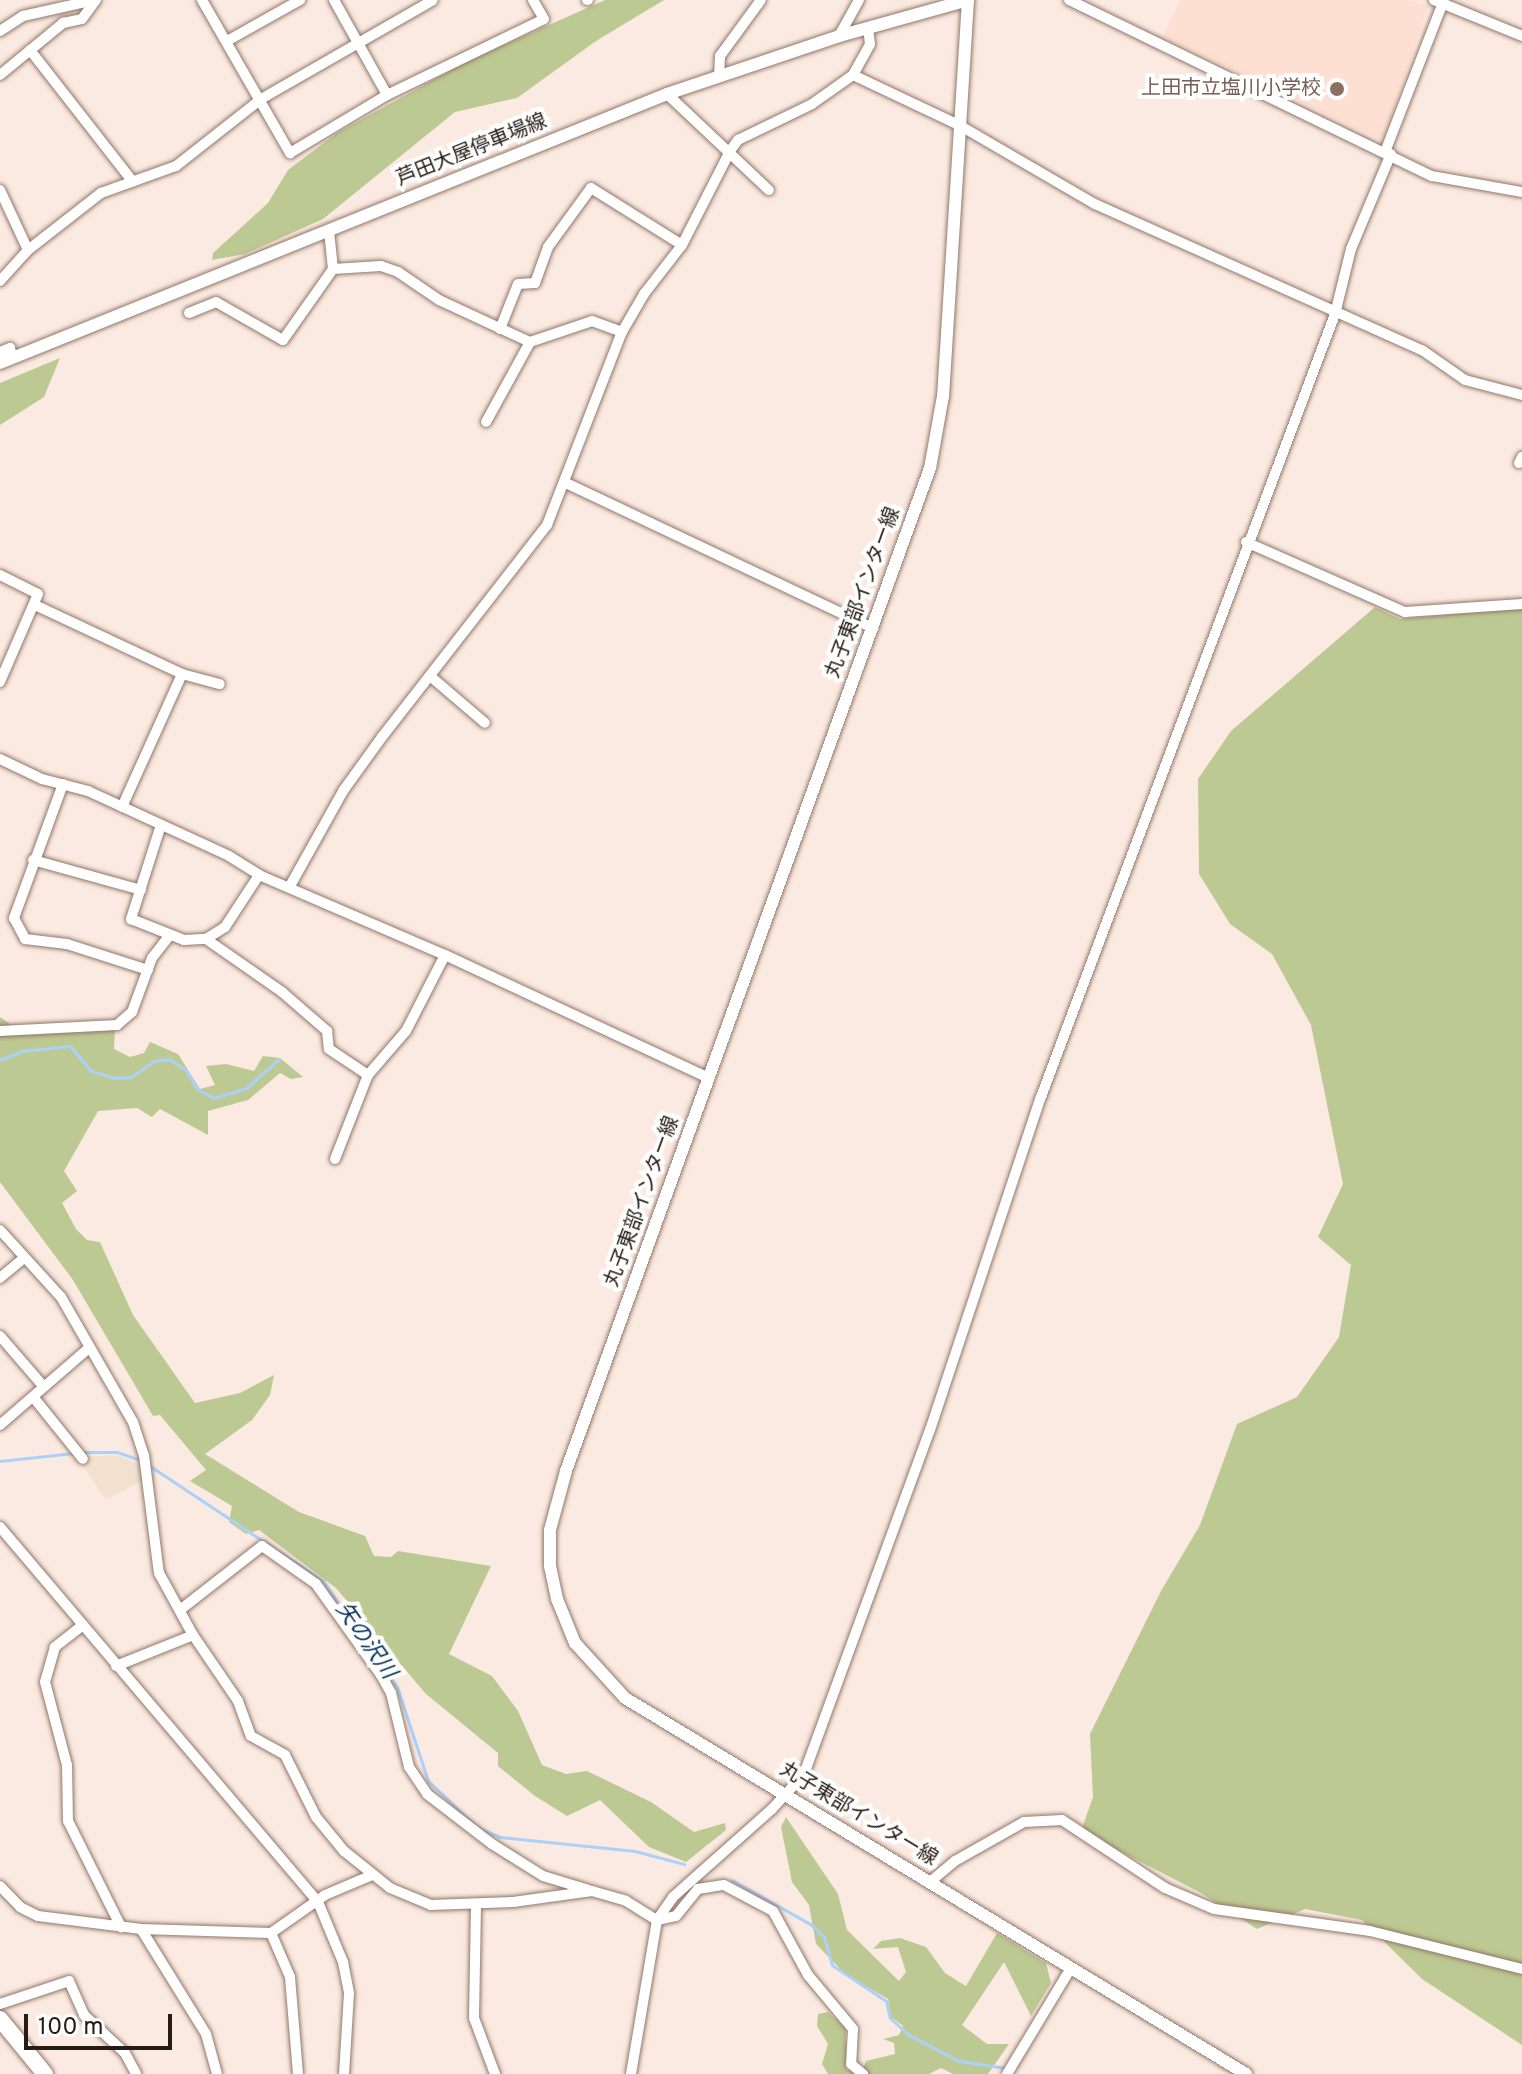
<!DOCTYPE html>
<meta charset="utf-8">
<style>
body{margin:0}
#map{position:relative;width:1522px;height:2074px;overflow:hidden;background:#fbeae1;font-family:Overpass,"Noto Sans JP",sans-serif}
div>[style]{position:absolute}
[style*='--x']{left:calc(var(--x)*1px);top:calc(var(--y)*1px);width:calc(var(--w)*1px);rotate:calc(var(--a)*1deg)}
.built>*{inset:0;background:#fde0d1}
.industrial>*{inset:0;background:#f3e1d0}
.green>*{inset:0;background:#bdc992}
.stream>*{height:3px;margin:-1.5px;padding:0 1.5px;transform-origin:1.5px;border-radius:1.5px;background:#abd1f9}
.roads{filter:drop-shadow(0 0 2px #90776a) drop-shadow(0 0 2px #90776a)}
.minor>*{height:10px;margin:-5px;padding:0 5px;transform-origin:5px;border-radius:5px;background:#fff}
.major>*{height:12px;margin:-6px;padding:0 6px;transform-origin:6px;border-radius:6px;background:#fff}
.highway>*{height:16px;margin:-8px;padding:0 8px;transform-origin:8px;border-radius:8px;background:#fff}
.dots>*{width:22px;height:22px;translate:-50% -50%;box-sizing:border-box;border:4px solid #fff;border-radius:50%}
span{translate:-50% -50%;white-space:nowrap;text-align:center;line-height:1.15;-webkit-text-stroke:8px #fff;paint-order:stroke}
.education-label{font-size:20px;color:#785e54}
.right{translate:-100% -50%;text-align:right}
.street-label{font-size:20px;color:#251c16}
.water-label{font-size:22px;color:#002d55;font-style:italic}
.scale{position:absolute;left:24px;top:2014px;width:148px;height:36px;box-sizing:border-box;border:4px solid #251c16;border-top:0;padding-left:10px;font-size:24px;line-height:28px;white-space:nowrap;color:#251c16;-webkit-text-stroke:6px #fff;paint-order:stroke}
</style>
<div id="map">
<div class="built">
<div style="clip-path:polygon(1180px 0,1412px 0,1428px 7px,1383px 141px,1163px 37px)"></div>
</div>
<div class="industrial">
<div style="clip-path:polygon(118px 1455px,142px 1466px,143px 1480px,106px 1500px,77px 1457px)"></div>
</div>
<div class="green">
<div style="clip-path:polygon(605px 0,664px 0,596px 41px,517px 98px,455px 112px,323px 219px,245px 254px,212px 260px,213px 253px,268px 203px,288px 170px,337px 133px,466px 62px)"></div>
<div style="clip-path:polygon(60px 358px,44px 397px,0 425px,0 383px)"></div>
<div style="clip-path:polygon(1375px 607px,1400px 619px,1522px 608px,1522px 2045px,1422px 1979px,1362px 1920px,1305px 1909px,1257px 1929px,1201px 1893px,1081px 1831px,1093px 1797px,1090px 1734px,1161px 1591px,1200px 1525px,1237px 1424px,1297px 1397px,1339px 1337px,1351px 1265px,1318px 1237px,1343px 1184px,1311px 1025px,1272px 954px,1230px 924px,1199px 874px,1198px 779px,1231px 731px)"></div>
<div style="clip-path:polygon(0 1017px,23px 1033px,115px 1030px,114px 1049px,130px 1057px,144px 1053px,150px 1042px,178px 1054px,200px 1089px,215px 1085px,206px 1066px,226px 1064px,254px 1071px,263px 1056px,280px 1058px,303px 1077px,291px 1079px,280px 1073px,248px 1100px,208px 1111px,208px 1135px,160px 1109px,152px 1117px,137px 1108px,98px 1111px,64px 1171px,77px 1191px,62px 1203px,76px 1229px,87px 1240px,100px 1242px,133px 1315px,195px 1403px,240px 1393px,274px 1375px,270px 1395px,252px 1420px,205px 1454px,299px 1512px,365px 1536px,374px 1556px,391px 1557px,398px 1551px,491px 1566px,449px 1654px,492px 1676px,518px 1711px,542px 1765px,566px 1774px,587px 1771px,651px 1802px,694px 1832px,725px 1823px,726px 1830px,686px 1862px,649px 1847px,600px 1800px,567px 1816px,535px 1796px,498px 1766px,498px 1753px,426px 1694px,336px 1588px,259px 1530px,246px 1534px,229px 1522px,232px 1506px,190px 1481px,206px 1470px,160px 1415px,153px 1416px,73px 1280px,0 1182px)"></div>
<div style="clip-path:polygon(786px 1817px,838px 1894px,847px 1930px,899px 1981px,906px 1972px,898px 1947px,873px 1949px,881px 1941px,900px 1938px,926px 1947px,945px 1973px,966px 1986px,997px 1933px,1046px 1963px,1051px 1983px,1031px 2016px,1004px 1962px,962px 2025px,987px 2044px,1009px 2044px,988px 2074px,953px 2074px,941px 2068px,929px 2074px,828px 2074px,822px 2064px,828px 2044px,817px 2026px,818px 2014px,828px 2012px,845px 2028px,847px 2070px,862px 2071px,866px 2061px,895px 2054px,894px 2043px,883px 2039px,899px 2035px,903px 2026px,891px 2017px,888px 1999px,846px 1975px,816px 1944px,809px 1905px,792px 1882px,781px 1827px)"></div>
</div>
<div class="stream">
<div style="--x:0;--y:1060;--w:24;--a:-22"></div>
<div style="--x:22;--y:1051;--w:48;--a:-5.9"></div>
<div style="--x:70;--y:1046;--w:33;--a:50"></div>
<div style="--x:91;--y:1071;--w:25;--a:16"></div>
<div style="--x:115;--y:1078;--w:16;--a:-4"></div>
<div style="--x:131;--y:1077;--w:28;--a:-35"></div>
<div style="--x:154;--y:1061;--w:15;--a:-8"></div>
<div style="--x:169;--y:1059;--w:20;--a:33"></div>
<div style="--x:186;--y:1070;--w:22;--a:60"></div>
<div style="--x:197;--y:1089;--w:19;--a:28"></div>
<div style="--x:214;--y:1098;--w:34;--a:-17"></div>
<div style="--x:246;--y:1088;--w:44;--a:-41.3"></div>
<div style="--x:81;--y:1452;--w:36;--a:0"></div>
<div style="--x:117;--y:1452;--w:24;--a:19"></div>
<div style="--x:0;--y:1461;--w:74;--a:-6.2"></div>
<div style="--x:150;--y:1466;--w:208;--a:33.6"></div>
<div style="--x:323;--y:1581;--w:129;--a:55.1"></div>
<div style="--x:397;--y:1687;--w:99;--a:71.7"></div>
<div style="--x:428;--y:1781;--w:69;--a:43.2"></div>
<div style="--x:478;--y:1828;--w:24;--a:22"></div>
<div style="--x:500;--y:1837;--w:136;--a:5.9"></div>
<div style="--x:635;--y:1851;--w:51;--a:14.9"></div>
<div style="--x:732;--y:1880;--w:90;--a:29.4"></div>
<div style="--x:810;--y:1924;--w:19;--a:43"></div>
<div style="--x:824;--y:1937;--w:29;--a:74"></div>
<div style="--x:832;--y:1965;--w:65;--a:33.7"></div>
<div style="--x:886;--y:2001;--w:17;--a:77"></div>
<div style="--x:890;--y:2018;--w:25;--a:42"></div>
<div style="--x:909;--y:2035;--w:56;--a:27.5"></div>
<div style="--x:959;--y:2061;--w:48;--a:8.5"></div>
</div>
<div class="roads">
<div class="minor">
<div style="--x:202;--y:0;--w:177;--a:60.1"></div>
<div style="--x:290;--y:153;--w:113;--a:-30.9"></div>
<div style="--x:334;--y:0;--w:109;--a:60.8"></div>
<div style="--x:387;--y:95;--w:174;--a:-25.8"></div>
<div style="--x:544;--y:19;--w:22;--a:-120"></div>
<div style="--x:587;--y:0;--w:1;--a:0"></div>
<div style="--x:1069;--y:0;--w:403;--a:25.9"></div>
<div style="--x:1432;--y:176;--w:91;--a:10.1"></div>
<div style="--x:1434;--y:0;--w:95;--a:22.2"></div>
<div style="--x:0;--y:31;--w:27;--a:-33"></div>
<div style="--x:23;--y:16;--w:74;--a:-12.5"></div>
<div style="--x:839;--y:36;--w:41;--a:-60.9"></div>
<div style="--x:227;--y:41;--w:84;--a:-29.3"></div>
<div style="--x:30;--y:50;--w:167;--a:52"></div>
<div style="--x:0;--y:75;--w:82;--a:-39.5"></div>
<div style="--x:63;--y:23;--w:19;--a:-12"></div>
<div style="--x:82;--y:19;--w:24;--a:-54"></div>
<div style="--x:853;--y:75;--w:117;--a:25.3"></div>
<div style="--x:959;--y:125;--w:157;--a:30.2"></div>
<div style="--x:1095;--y:204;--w:358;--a:24.1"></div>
<div style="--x:1422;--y:350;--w:52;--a:34.9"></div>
<div style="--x:1465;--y:380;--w:59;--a:14.7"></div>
<div style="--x:719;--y:76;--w:20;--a:-87"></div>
<div style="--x:720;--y:56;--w:69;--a:-53.8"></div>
<div style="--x:667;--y:94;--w:140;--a:43.3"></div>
<div style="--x:1385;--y:152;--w:163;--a:-68.8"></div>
<div style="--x:0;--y:190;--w:66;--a:65"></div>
<div style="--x:333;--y:269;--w:48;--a:-3.6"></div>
<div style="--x:381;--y:266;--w:18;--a:19"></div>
<div style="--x:398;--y:272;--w:50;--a:34.3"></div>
<div style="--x:439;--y:300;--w:100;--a:24.8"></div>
<div style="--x:530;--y:342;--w:91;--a:118.8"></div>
<div style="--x:0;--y:281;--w:42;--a:-47.9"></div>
<div style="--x:28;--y:250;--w:93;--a:-38"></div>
<div style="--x:101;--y:193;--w:80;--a:-19.8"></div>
<div style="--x:176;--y:166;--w:108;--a:-38.2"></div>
<div style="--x:261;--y:99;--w:198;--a:-29.9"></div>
<div style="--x:189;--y:313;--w:29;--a:-22"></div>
<div style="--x:216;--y:302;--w:77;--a:29.6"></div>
<div style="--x:283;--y:340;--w:87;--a:-54.8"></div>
<div style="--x:333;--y:269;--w:38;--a:-96"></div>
<div style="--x:500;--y:329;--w:48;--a:-68.2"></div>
<div style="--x:518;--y:284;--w:17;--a:-3"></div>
<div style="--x:535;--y:283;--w:38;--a:-70"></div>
<div style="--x:548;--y:247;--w:73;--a:-53.9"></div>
<div style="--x:591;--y:188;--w:107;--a:32.1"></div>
<div style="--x:530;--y:342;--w:65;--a:-18.7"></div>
<div style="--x:592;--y:321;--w:32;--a:20"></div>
<div style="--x:0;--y:352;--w:11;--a:-22"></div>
<div style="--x:10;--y:348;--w:9;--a:77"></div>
<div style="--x:1519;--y:463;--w:7;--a:-63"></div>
<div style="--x:566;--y:483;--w:340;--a:25.3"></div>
<div style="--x:1246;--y:542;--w:174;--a:23.8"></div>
<div style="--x:1405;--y:612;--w:117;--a:-3.9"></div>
<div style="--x:0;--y:575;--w:42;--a:26.6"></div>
<div style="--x:38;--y:594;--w:96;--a:113.4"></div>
<div style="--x:35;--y:605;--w:162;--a:25.1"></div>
<div style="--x:182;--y:674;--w:39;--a:15"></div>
<div style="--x:430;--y:676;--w:72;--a:40.5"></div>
<div style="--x:0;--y:759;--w:47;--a:25.5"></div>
<div style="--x:42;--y:779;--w:48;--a:14.6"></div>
<div style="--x:88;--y:791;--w:155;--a:24.7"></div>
<div style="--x:229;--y:856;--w:36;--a:32"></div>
<div style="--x:259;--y:875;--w:202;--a:23.3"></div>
<div style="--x:445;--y:955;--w:291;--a:25"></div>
<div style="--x:63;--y:784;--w:143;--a:110.1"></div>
<div style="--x:14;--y:918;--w:24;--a:62"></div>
<div style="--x:25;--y:939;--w:42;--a:6.8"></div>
<div style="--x:67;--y:944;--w:85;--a:17.8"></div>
<div style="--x:122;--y:807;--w:146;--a:-65.7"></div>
<div style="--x:160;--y:828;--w:96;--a:107.7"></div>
<div style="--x:131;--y:919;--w:57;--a:21.6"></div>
<div style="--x:184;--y:940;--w:22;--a:-3"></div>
<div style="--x:206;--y:939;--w:22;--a:-32"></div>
<div style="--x:225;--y:927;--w:62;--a:-56.8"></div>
<div style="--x:33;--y:860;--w:112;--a:15.5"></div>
<div style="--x:290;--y:886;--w:109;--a:-60.8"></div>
<div style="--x:343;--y:791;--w:67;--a:-54.2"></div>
<div style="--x:382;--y:737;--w:269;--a:-52.1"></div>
<div style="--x:547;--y:525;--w:207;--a:-68.8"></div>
<div style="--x:622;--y:332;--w:44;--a:-59.9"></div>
<div style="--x:644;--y:294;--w:62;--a:-52.2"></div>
<div style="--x:682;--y:245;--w:106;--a:-62.9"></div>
<div style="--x:730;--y:151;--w:14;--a:-54"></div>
<div style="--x:738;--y:140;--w:82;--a:-25.9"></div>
<div style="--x:812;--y:104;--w:50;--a:-35.3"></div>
<div style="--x:853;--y:75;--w:35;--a:-61"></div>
<div style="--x:870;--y:44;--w:17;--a:-97"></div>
<div style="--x:206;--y:939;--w:93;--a:34.9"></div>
<div style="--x:282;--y:992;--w:60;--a:40.9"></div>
<div style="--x:327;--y:1031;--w:18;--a:84"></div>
<div style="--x:329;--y:1049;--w:47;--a:33.7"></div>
<div style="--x:0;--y:1031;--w:117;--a:-2.9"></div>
<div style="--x:117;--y:1025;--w:20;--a:-41"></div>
<div style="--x:132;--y:1012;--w:58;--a:-69.7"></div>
<div style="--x:152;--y:958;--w:28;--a:-52"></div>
<div style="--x:335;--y:1159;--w:90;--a:-68.6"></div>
<div style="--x:368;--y:1075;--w:58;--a:-49.2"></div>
<div style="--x:406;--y:1031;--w:85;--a:-62.8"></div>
<div style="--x:0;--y:1230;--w:91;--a:47.7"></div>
<div style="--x:61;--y:1297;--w:144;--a:60.1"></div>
<div style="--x:133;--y:1422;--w:35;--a:72"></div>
<div style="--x:144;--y:1455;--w:119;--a:82.8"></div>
<div style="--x:159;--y:1573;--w:71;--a:61.3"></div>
<div style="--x:193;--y:1635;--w:80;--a:55.7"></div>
<div style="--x:238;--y:1701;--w:37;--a:70"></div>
<div style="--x:251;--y:1736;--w:39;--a:29"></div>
<div style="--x:285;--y:1755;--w:69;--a:63.4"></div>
<div style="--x:316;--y:1817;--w:44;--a:50.5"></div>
<div style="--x:344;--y:1851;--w:59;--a:38.8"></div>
<div style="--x:390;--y:1888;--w:44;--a:22.5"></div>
<div style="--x:431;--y:1905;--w:82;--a:-2.1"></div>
<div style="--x:513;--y:1902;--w:80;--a:-7.9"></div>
<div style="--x:592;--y:1891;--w:35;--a:16"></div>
<div style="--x:626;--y:1901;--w:36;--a:32"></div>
<div style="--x:657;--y:1920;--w:19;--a:-12"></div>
<div style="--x:676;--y:1916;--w:35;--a:-51"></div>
<div style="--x:698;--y:1889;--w:26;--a:-9"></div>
<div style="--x:724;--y:1885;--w:55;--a:28"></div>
<div style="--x:773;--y:1911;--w:73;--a:61.3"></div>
<div style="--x:808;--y:1975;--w:70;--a:50.2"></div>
<div style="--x:853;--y:2029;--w:35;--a:93"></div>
<div style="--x:851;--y:2064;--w:16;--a:40"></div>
<div style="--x:0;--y:1278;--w:30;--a:-40"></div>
<div style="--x:0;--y:1336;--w:67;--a:49.2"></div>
<div style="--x:34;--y:1398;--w:78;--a:51.2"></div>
<div style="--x:0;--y:1425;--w:118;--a:-40.9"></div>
<div style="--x:0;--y:1527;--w:492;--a:49.7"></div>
<div style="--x:318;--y:1902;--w:65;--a:67.4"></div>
<div style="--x:343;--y:1962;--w:32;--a:79"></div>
<div style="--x:349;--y:1993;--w:81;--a:93.5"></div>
<div style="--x:180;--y:1610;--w:104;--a:-38"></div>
<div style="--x:262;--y:1546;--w:66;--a:35.1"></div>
<div style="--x:316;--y:1584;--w:112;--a:54.5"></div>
<div style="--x:381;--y:1675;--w:21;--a:61"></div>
<div style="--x:391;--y:1693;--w:76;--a:76.3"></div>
<div style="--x:409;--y:1767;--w:32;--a:56"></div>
<div style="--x:427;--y:1794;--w:82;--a:37.6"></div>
<div style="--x:492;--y:1844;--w:60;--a:32.1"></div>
<div style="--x:543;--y:1876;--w:48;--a:16.9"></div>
<div style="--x:83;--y:1625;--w:36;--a:142"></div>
<div style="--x:55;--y:1647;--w:36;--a:106"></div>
<div style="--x:45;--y:1682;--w:86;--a:75.2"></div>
<div style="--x:67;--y:1765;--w:56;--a:89"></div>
<div style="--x:68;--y:1821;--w:119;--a:63.4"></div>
<div style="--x:116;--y:1666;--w:83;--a:-21.9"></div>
<div style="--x:930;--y:1882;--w:33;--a:-40"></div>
<div style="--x:955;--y:1861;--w:79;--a:-29.5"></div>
<div style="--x:1024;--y:1822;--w:38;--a:-3"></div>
<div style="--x:1062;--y:1820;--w:123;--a:33.4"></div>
<div style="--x:1165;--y:1888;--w:53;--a:23.2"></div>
<div style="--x:1214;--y:1909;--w:158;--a:8"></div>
<div style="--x:1370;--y:1931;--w:157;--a:14"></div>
<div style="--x:0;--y:1886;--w:29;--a:46"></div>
<div style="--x:20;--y:1907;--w:20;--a:27"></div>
<div style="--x:38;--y:1916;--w:104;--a:7.2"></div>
<div style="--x:141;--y:1929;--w:130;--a:1.8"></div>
<div style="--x:271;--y:1933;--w:66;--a:-35.1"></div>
<div style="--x:325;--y:1895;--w:49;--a:-22.9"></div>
<div style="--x:476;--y:1905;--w:113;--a:91"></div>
<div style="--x:474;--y:2018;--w:60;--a:69.4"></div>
<div style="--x:141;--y:1929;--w:123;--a:58.2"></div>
<div style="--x:206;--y:2034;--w:41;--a:74.6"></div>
<div style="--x:271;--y:1933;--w:48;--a:66.6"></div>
<div style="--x:290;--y:1977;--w:97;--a:85.3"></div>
<div style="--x:0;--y:2004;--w:73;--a:-18.4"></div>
<div style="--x:69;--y:1981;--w:37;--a:66"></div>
<div style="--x:84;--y:2015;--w:56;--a:42.8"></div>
<div style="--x:125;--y:2053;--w:24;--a:62"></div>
<div style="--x:631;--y:2074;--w:156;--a:-80.4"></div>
<div style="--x:657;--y:1920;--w:28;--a:-55"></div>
<div style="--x:673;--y:1897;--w:132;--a:-41.6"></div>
<div style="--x:772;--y:1809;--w:47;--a:-47.6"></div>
<div style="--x:804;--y:1774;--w:366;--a:-69.9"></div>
<div style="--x:930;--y:1430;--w:351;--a:-71.6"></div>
<div style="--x:1041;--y:1097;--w:836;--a:-69.42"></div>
<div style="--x:1335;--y:314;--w:67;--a:-76.2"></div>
<div style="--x:1351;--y:249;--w:103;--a:-67.2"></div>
<div style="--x:1007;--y:2074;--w:124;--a:-58.9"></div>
</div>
<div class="major">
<div style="--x:968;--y:0;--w:397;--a:93.6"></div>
<div style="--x:943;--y:396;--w:73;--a:100.2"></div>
<div style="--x:930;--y:468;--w:1067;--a:109.95"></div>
<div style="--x:566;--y:1471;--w:61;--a:105.2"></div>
<div style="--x:550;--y:1530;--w:36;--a:90"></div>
<div style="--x:550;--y:1566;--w:34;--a:78"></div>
<div style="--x:557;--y:1599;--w:48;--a:67.8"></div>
<div style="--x:575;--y:1643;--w:74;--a:47.7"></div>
<div style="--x:625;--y:1698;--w:726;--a:31.19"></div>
<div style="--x:0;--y:363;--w:719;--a:-21.96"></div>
<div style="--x:667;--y:94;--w:182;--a:-18.6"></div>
<div style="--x:839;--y:36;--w:134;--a:-15.6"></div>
</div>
<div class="highway">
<div style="--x:0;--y:2019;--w:71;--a:50.7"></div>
</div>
</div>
<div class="dots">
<div style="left:1337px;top:89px;background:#8d6e63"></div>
</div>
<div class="education-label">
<span class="right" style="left:1321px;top:89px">上田市立塩川小学校</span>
</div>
<div class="street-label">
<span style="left:472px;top:151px;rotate:-22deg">芦田大屋停車場線</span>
<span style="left:864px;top:593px;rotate:-70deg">丸子東部インター線</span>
<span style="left:643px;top:1202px;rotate:-70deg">丸子東部インター線</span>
<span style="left:858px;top:1815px;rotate:31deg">丸子東部インター線</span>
</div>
<div class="water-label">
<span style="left:365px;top:1641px;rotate:55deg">矢の沢川</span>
</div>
<div class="scale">100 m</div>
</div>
